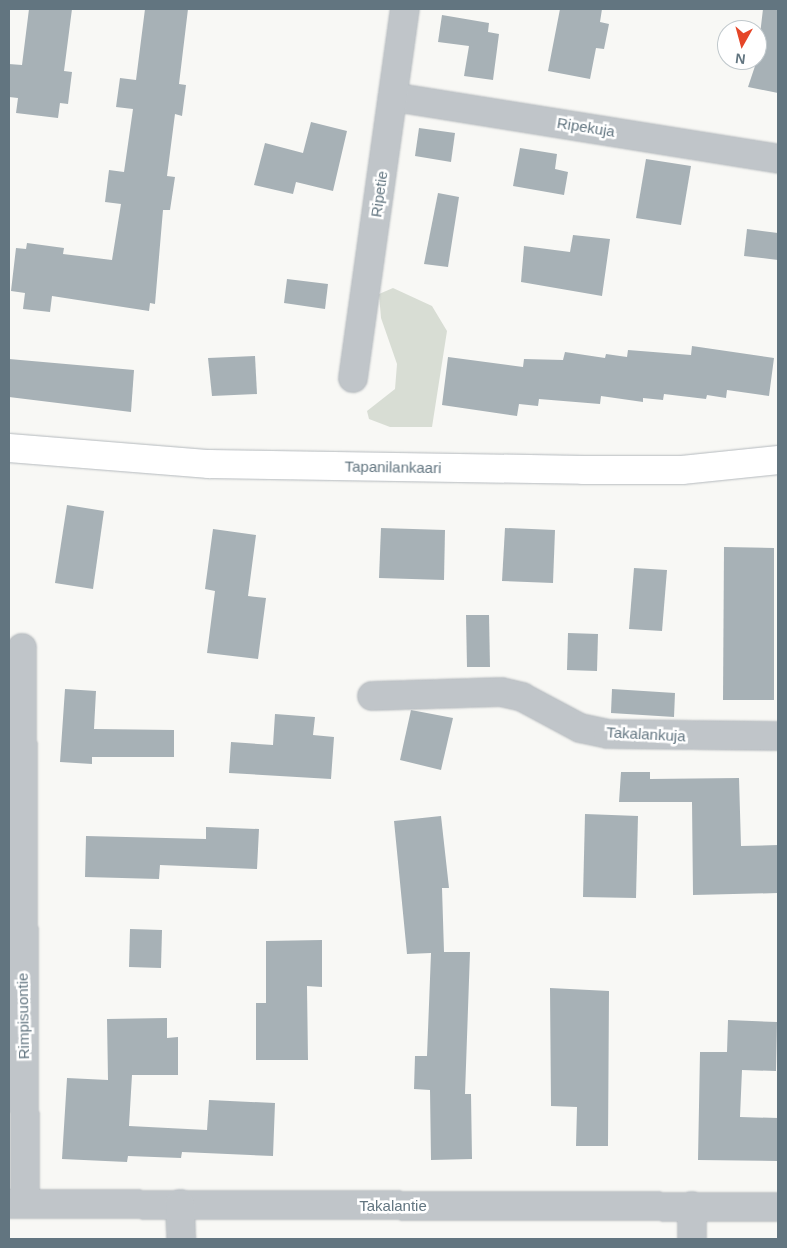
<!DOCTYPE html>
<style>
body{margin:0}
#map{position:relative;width:787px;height:1248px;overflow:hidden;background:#f8f8f5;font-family:Arial,sans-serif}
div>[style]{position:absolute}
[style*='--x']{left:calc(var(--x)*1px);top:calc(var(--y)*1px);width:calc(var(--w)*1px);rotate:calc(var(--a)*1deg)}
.green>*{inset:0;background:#d8ddd4}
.building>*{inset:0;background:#a7b1b6}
.roads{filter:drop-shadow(0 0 1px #b4b9bd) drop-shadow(0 0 1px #b4b9bd)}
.street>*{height:28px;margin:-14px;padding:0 14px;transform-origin:14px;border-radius:14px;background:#c0c5c9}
.primary>*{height:28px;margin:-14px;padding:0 14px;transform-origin:14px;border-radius:14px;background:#fff}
span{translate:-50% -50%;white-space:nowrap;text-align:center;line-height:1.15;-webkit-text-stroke:5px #fff;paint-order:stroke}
.street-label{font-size:15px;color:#627580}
.frame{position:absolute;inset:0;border:10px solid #627580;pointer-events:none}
.north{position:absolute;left:717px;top:20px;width:50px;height:50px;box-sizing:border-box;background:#fff;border:1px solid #c0c8cc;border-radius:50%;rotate:187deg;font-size:14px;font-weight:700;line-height:20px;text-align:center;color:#627580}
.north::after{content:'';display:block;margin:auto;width:18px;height:22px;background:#e54628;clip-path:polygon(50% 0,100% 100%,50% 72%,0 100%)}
</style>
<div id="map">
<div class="green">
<div style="clip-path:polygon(393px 288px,432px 306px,447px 331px,432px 427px,390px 427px,369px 419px,367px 411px,395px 389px,397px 364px,381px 318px,379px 294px)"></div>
</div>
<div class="building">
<div style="clip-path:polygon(29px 9px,72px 9px,64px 71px,72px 72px,68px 104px,60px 103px,58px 118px,16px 113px,18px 98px,9px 97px,9px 64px,22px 65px)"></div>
<div style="clip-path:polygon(145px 9px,188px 9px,179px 84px,186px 85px,182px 116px,175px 114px,167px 176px,175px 177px,170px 210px,163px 210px,155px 304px,150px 303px,149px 311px,52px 296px,50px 312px,23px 309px,25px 293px,11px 291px,16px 248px,26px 249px,27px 243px,64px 248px,63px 254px,112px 260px,121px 204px,105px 202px,109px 170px,124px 172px,133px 109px,116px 107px,120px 78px,136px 80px)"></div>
<div style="clip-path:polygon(560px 9px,602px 9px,600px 22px,609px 24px,604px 49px,596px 48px,590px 79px,548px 71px)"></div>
<div style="clip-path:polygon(763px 9px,778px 9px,778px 93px,748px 87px,757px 60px)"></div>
<div style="clip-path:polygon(442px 15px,489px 23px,488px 32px,499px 34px,493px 80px,464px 76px,469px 46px,438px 42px)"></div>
<div style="clip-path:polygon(311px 122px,347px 131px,333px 191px,296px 182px,293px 194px,254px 185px,265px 143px,303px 153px)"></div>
<div style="clip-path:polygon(419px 128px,455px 133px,451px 162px,415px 156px)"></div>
<div style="clip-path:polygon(520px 148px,557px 154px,555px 169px,568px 172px,564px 195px,513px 186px)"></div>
<div style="clip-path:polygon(646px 159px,691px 166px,681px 225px,636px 218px)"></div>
<div style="clip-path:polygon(438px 193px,459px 197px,448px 267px,424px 264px)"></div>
<div style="clip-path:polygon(747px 229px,778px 233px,778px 260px,744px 256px)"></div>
<div style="clip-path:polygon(573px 235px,610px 239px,602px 296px,521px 282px,524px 246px,570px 252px)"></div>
<div style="clip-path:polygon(287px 279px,328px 284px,325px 309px,284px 303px)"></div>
<div style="clip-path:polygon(692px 346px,774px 358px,769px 396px,727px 390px,726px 398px,707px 395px,706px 399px,664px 394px,663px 400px,643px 398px,643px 402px,601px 396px,600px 404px,539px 399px,538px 406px,519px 404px,517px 416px,442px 405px,448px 357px,523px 367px,524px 359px,563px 360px,565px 352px,605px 358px,606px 354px,627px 357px,628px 350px,691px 355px)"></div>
<div style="clip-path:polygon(255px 356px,257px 394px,212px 396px,208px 358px)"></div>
<div style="clip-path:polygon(9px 359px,134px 370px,131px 412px,9px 397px)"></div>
<div style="clip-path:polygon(67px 505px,104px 511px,93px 589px,55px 583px)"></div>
<div style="clip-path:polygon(381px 528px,445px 530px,444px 580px,379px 578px)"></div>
<div style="clip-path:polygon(505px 528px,555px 530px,553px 583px,502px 581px)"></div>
<div style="clip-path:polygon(213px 529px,256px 535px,248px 596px,266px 598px,258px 659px,207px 653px,215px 591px,205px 589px)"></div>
<div style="clip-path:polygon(724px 547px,774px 548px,774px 700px,723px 700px)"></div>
<div style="clip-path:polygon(634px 568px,667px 570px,662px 631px,629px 629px)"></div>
<div style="clip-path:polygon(466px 615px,489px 615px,490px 667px,467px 667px)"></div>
<div style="clip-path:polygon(568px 633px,598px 634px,597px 671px,567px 670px)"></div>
<div style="clip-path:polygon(65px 689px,96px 691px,94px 729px,174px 730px,174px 757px,92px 757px,92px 764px,60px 762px)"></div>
<div style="clip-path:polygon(612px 689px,675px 693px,674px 717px,611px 713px)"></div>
<div style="clip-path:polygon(411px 710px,453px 718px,441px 770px,400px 760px)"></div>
<div style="clip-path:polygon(275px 714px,315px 717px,313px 735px,334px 737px,331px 779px,229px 773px,231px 742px,273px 745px)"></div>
<div style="clip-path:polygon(621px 772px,650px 772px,650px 779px,739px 778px,741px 846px,778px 845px,778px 893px,693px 895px,692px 802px,619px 802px)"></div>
<div style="clip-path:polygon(585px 814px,638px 816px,636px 898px,583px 897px)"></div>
<div style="clip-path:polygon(441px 816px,449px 888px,442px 888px,444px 952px,470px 952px,465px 1094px,471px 1094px,472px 1159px,431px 1160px,430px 1090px,414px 1089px,415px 1056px,427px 1056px,431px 953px,407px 954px,394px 821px)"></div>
<div style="clip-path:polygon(206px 827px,259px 829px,257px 869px,160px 865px,159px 879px,85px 877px,86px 836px,206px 839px)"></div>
<div style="clip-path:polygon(130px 929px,162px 930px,161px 968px,129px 967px)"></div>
<div style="clip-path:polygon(322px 940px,322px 987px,307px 986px,308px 1060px,256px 1060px,256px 1003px,266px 1003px,266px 941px)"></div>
<div style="clip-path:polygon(550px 988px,609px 991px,608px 1146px,576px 1146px,577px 1107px,551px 1106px)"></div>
<div style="clip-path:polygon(167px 1018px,167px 1038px,178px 1037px,178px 1075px,132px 1075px,129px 1126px,207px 1130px,209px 1100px,275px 1103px,273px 1156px,182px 1152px,181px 1158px,128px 1156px,127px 1162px,62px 1159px,67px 1078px,108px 1080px,107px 1019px)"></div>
<div style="clip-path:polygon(728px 1020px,777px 1022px,776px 1071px,742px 1070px,740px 1117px,778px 1118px,778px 1161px,698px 1160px,700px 1052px,727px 1052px)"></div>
</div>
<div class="roads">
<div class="street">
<div style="--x:393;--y:97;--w:390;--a:9.1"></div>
<div style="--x:353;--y:378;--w:373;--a:-82"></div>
<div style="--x:22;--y:648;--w:556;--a:89.69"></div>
<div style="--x:372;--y:696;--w:129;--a:-1.8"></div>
<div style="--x:501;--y:692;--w:22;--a:13"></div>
<div style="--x:522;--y:697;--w:66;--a:28.1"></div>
<div style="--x:580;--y:728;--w:29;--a:12"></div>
<div style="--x:608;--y:734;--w:170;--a:0.7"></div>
<div style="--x:9;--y:1204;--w:769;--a:0.22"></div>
<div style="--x:180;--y:1204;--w:35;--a:88"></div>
<div style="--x:692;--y:1239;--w:33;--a:-90"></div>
</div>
<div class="primary">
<div style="--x:9;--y:448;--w:201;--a:4.6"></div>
<div style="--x:209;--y:464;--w:374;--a:0.9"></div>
<div style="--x:583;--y:470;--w:99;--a:0"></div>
<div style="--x:682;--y:470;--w:97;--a:-5.9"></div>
</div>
</div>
<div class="street-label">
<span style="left:586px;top:127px;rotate:9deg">Ripekuja</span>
<span style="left:379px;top:194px;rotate:-82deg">Ripetie</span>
<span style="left:393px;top:467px;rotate:1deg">Tapanilankaari</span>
<span style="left:646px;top:734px;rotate:3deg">Takalankuja</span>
<span style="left:23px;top:1016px;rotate:-91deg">Rimpisuontie</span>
<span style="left:393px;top:1206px">Takalantie</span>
</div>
<div class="frame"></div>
<div class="north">N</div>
</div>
